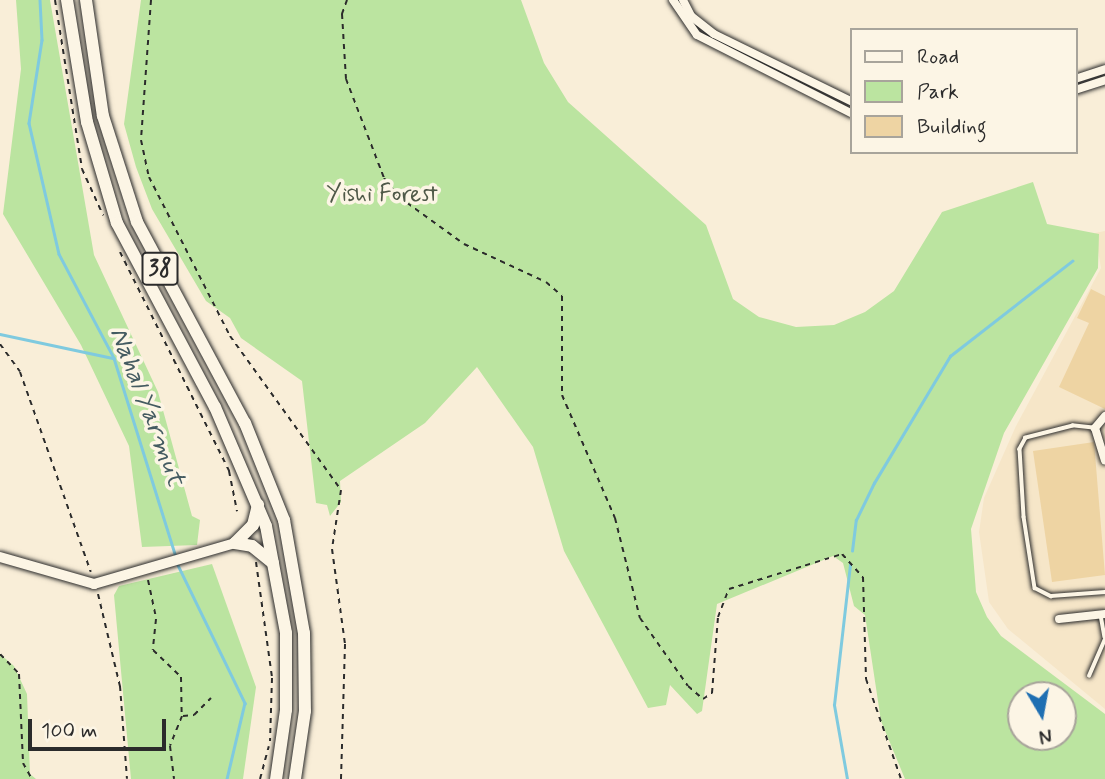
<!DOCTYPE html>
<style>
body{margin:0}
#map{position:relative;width:1105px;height:779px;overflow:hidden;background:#f9eed8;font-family:Mynerve,sans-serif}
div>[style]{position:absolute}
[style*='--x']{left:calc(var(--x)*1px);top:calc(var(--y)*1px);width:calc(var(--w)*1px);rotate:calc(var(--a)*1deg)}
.built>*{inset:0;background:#f6e6c8}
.green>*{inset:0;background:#bbe4a0}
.stream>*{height:2.5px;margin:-1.25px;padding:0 1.25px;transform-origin:1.25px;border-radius:1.25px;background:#7fcadf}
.building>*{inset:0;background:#eed4a3}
.path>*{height:2px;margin-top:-1px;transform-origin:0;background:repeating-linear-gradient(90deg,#2b2b2b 0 5px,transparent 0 10px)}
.roads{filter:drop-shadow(0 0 2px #2b2b2b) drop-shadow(0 0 2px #2b2b2b)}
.service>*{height:3.5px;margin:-1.75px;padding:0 1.75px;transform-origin:1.75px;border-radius:1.75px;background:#fcf5e5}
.minor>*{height:8px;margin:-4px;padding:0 4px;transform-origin:4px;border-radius:4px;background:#fcf5e5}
.tertiary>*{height:10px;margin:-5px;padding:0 5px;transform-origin:5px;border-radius:5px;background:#fcf5e5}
.trunk>*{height:12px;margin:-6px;padding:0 6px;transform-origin:6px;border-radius:6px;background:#fcf5e5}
span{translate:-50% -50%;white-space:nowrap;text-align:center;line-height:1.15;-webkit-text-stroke:7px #fcf5e5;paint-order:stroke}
.shield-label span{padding:2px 5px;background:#fcf5e5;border:2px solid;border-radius:5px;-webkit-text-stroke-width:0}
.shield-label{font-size:23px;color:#2b2b2b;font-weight:700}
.park-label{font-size:24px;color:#4f5948}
.water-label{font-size:26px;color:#445b61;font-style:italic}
.legend{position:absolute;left:850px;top:28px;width:228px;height:126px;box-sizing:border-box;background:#fcf5e5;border:2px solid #a8a49b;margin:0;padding:9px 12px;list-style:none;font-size:21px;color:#2b2b2b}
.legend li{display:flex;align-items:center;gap:14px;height:35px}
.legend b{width:35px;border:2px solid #a8a49b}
.north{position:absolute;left:1007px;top:681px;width:70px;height:70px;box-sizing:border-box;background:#fcf5e5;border:2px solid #a8a49b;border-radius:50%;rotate:170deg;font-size:19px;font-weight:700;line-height:28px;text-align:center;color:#2b2b2b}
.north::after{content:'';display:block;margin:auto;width:24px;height:32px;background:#1f6fb2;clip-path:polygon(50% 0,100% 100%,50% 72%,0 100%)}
.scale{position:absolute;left:28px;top:719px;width:138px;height:32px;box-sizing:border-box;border:4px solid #2b2b2b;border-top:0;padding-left:9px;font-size:21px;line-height:24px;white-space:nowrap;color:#2b2b2b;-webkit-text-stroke:5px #fcf5e5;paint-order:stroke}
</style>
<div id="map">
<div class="built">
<div style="clip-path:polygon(1105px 231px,1105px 709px,1008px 629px,989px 602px,979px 532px,984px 498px,1016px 426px,1101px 268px,1095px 233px)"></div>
</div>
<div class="green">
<div style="clip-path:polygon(16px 0,50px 0,94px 255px,158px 392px,192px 516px,200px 520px,197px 545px,142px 547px,129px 446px,81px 345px,3px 214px,21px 69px)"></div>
<div style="clip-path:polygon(evenodd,141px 0,521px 0,544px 63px,568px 102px,706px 225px,733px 299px,759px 317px,796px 327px,834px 325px,865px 312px,894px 291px,942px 212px,1033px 182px,1047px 224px,1099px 234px,1098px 268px,1004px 433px,971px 529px,976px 592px,987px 617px,1001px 636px,1105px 714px,1105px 779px,905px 779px,881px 721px,865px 615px,854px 606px,843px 563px,833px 556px,717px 604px,702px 711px,697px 714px,670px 685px,666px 705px,648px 708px,564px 551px,533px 447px,477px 367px,425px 423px,340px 481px,341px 502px,330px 516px,327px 505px,316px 503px,302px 381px,241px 338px,230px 318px,206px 301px,152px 209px,136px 167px,124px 124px,141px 0,1063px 695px,1063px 737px,1021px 737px,1021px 695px,1063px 695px)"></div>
<div style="clip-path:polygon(212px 564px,256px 687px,243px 779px,131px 779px,114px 595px,119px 586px)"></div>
<div style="clip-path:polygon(0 654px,14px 666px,27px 694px,30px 774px,36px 779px,0 779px)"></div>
</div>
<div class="stream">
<div style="--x:40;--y:0;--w:40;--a:87.1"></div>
<div style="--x:42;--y:40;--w:84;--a:98.9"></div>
<div style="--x:29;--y:123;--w:134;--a:77.1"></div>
<div style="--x:59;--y:254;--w:118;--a:62.1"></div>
<div style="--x:114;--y:358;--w:208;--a:72.7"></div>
<div style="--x:0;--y:334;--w:116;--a:12"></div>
<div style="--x:852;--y:551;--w:31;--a:-83"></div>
<div style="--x:856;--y:520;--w:41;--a:-64.1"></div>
<div style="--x:874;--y:483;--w:148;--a:-59.1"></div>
<div style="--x:950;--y:356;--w:155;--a:-37.9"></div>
<div style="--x:177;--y:563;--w:156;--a:64.1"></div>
<div style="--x:245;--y:703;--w:78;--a:103.3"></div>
<div style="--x:847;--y:779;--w:75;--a:-100"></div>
<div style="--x:834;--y:705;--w:141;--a:-83.5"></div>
</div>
<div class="building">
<div style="clip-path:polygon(1091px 289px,1105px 296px,1105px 409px,1059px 387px,1089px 323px,1077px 318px)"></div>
<div style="clip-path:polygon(1094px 442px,1105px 575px,1052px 582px,1033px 451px)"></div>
</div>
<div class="path">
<div style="--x:55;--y:0;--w:171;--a:80.9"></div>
<div style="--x:82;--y:169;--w:51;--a:65.5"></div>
<div style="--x:151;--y:0;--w:140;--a:94.1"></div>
<div style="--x:141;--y:140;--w:38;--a:78"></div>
<div style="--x:149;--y:177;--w:178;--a:63"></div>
<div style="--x:230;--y:336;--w:190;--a:54.2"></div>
<div style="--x:341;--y:490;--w:60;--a:98.7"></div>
<div style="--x:332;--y:549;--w:96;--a:82.2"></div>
<div style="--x:345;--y:644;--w:135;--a:91.7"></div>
<div style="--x:347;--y:0;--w:15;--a:110"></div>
<div style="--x:342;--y:14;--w:65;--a:86.5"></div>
<div style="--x:346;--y:79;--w:106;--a:69"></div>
<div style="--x:384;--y:178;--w:24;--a:52"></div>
<div style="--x:399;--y:197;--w:80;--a:35.9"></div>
<div style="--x:464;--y:244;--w:90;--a:24.9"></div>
<div style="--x:546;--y:282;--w:21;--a:41"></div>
<div style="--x:562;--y:296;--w:99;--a:90"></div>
<div style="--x:562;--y:395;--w:134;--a:66.7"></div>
<div style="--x:615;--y:518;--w:103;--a:76"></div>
<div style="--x:640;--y:618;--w:83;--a:54.8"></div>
<div style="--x:688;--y:686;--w:20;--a:41"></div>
<div style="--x:703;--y:699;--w:11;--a:-34"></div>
<div style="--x:712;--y:693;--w:76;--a:-85.5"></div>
<div style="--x:718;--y:617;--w:30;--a:-69"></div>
<div style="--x:729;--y:589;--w:118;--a:-17.2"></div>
<div style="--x:842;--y:554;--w:31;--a:48"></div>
<div style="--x:863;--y:577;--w:102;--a:88.3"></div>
<div style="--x:866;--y:679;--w:106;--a:70.7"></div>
<div style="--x:120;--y:252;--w:245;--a:63.5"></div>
<div style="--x:229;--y:471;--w:41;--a:78.7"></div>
<div style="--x:0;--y:344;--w:34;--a:54"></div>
<div style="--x:20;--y:372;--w:212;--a:70.5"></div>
<div style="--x:256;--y:562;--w:117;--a:82.1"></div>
<div style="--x:272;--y:678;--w:63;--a:91.8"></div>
<div style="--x:148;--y:580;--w:40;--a:78"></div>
<div style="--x:156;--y:619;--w:31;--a:96"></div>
<div style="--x:153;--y:650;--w:39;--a:44"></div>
<div style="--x:181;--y:677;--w:39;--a:89"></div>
<div style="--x:182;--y:716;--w:32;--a:112"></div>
<div style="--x:170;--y:746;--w:33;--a:83"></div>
<div style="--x:98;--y:594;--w:95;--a:76.6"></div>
<div style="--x:120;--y:686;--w:93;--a:85.7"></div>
<div style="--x:0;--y:654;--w:28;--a:46"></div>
<div style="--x:19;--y:674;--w:89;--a:87.4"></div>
<div style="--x:23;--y:763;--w:18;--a:61"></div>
<div style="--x:183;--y:716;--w:11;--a:-5"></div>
<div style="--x:194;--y:715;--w:24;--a:-45"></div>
<div style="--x:260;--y:779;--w:34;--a:-75"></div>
</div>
<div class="roads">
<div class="service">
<div style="--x:1093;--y:428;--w:20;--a:-174"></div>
<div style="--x:1073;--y:426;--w:49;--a:165.7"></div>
<div style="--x:1026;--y:438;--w:13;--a:119"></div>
<div style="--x:1020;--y:449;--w:68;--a:86.6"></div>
<div style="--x:1024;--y:517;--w:72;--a:81.2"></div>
<div style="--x:1035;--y:588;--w:18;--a:27"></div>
<div style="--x:1051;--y:596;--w:54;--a:-4.2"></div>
<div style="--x:1101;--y:615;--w:22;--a:80"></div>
<div style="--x:1089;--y:676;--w:40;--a:-66.6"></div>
</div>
<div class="minor">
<div style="--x:673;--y:0;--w:42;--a:55.6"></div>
<div style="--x:697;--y:35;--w:173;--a:26.9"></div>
<div style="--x:683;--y:0;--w:18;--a:63"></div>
<div style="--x:691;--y:16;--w:29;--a:38"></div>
<div style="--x:714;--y:34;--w:153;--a:26.1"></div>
<div style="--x:1075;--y:79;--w:32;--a:-18"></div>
<div style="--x:1075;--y:90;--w:32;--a:-18"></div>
<div style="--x:1105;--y:416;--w:16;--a:130"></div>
<div style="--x:1095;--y:428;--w:34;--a:73"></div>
<div style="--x:1059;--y:619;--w:46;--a:-6.2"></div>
</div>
<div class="tertiary">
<div style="--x:0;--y:557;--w:98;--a:16"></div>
<div style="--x:94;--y:584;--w:147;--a:-16.2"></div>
</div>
<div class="trunk">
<div style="--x:67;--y:0;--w:124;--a:80.7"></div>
<div style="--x:87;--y:122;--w:105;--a:73.5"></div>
<div style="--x:117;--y:223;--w:208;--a:62"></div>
<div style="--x:215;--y:407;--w:129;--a:66.8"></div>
<div style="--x:266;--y:526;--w:109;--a:79.4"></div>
<div style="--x:286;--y:633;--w:77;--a:90"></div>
<div style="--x:286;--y:710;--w:70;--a:98.2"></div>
<div style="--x:86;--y:0;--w:117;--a:81.7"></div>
<div style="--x:103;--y:116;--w:111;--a:72.2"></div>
<div style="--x:137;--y:222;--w:228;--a:61.8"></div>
<div style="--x:245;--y:423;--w:105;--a:68.1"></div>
<div style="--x:284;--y:520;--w:115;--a:80"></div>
<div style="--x:304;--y:633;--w:78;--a:89.3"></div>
<div style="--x:305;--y:711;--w:69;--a:98.4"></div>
<div style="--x:235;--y:543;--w:25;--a:-45"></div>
<div style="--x:253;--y:525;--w:21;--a:-76"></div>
<div style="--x:235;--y:543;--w:17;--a:10"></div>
<div style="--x:252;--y:546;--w:27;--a:39"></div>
</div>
</div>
<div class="shield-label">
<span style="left:160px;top:269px">38</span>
</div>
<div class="park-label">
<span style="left:382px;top:195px">Yishi Forest</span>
</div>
<div class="water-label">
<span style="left:146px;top:407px;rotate:69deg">Nahal Yarmut</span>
</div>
<ul class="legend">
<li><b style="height:9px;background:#fcf5e5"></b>Road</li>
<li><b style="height:19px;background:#bbe4a0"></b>Park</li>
<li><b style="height:19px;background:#eed4a3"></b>Building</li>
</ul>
<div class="north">N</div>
<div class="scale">100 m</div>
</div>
